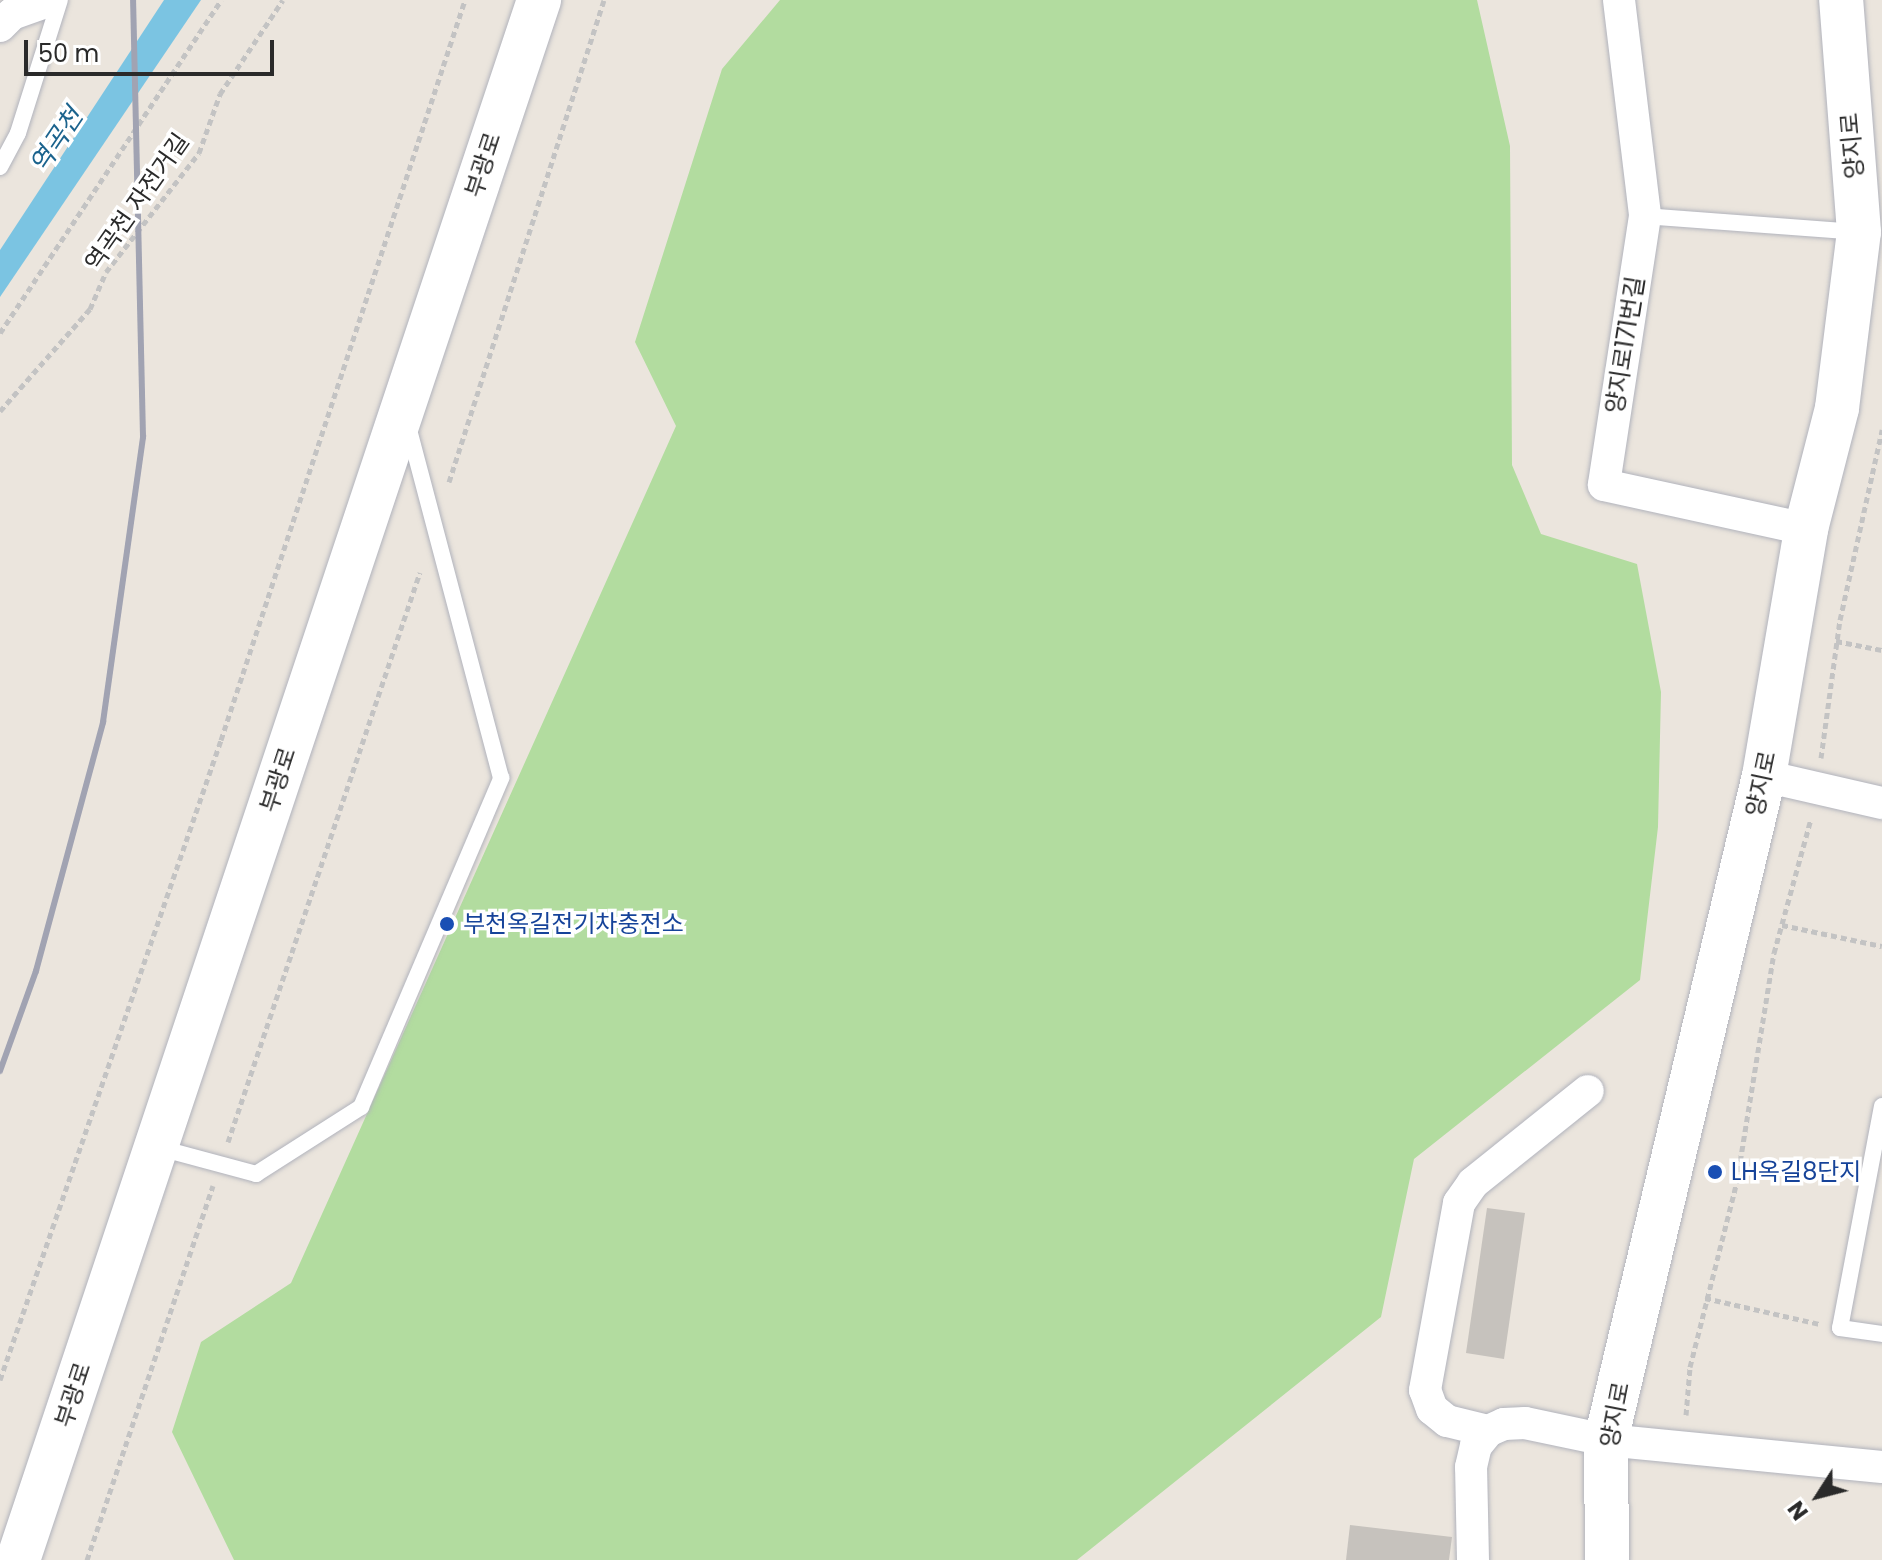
<!DOCTYPE html>
<meta charset="utf-8">
<style>
body{margin:0}
#map{position:relative;width:1882px;height:1560px;overflow:hidden;background:#ebe5dd;font-family:Poppins,"Noto Sans KR",sans-serif}
div>[style]{position:absolute}
[style*='--x']{left:calc(var(--x)*1px);top:calc(var(--y)*1px);width:calc(var(--w)*1px);rotate:calc(var(--a)*1deg)}
.green>*{inset:0;background:#b2dc9f}
.water>*{inset:0;background:#7bc4e2}
.building>*{inset:0;background:#c6c2bd}
.path>*{height:5px;margin-top:-2.5px;transform-origin:0;background:repeating-linear-gradient(90deg,#c3c3c3 0 6px,transparent 0 10px)}
.roads{filter:drop-shadow(0 0 2px #b1b3bc) drop-shadow(0 0 2px #b1b3bc)}
.lane>*{height:16px;margin:-8px;padding:0 8px;transform-origin:8px;border-radius:8px;background:#fff}
.street>*{height:32px;margin:-16px;padding:0 16px;transform-origin:16px;border-radius:16px;background:#fff}
.secondary>*{height:44px;margin:-22px;padding:0 22px;transform-origin:22px;border-radius:22px;background:#fff}
.rail>*{height:6px;margin:-3px;padding:0 3px;transform-origin:3px;border-radius:3px;background:#a1a3b2}
.dots>*{width:22px;height:22px;translate:-50% -50%;box-sizing:border-box;border:4px solid #fff;border-radius:50%}
span{translate:-50% -50%;white-space:nowrap;text-align:center;line-height:1.15;-webkit-text-stroke:7px #fff;paint-order:stroke}
.street-label{font-size:24px;color:#2a2a2a}
.transit-label{font-size:24px;color:#164399}
.left{translate:0 -50%;text-align:left}
.water-label{font-size:26px;color:#1b638d;font-style:italic}
.north{position:absolute;left:1778px;top:1456px;width:80px;height:80px;-webkit-text-stroke:6px #fff;paint-order:stroke;rotate:234deg;font-size:22px;font-weight:700;line-height:32px;text-align:center;color:#2a2a2a}
.north::after{content:'';display:block;margin:auto;width:28px;height:36px;background:#2a2a2a;clip-path:polygon(50% 0,100% 100%,50% 72%,0 100%)}
.scale{position:absolute;left:24px;top:40px;width:250px;height:36px;box-sizing:border-box;border:4px solid #2a2a2a;border-top:0;padding-left:10px;font-size:24px;line-height:28px;white-space:nowrap;color:#2a2a2a;-webkit-text-stroke:6px #fff;paint-order:stroke}
</style>
<div id="map">
<div class="green">
<div style="clip-path:polygon(780px 0,1477px 0,1510px 146px,1512px 465px,1541px 534px,1637px 564px,1661px 692px,1658px 827px,1640px 980px,1414px 1159px,1381px 1317px,1077px 1560px,234px 1560px,172px 1432px,201px 1342px,291px 1283px,676px 426px,635px 342px,722px 69px)"></div>
</div>
<div class="water">
<div style="clip-path:polygon(164px 0,201px 0,0 297px,0 250px)"></div>
</div>
<div class="building">
<div style="clip-path:polygon(1487px 1208px,1525px 1213px,1504px 1359px,1466px 1353px)"></div>
<div style="clip-path:polygon(1350px 1525px,1452px 1537px,1449px 1560px,1346px 1560px)"></div>
</div>
<div class="path">
<div style="--x:0;--y:333;--w:400;--a:-56.4"></div>
<div style="--x:0;--y:411;--w:136;--a:-48.6"></div>
<div style="--x:90;--y:309;--w:40;--a:-66.6"></div>
<div style="--x:106;--y:272;--w:151;--a:-52"></div>
<div style="--x:199;--y:153;--w:63;--a:-70.4"></div>
<div style="--x:220;--y:94;--w:113;--a:-56.2"></div>
<div style="--x:449;--y:482;--w:506;--a:-72.17"></div>
<div style="--x:1836;--y:641;--w:47;--a:11.1"></div>
<div style="--x:1821;--y:758;--w:139;--a:-82.2"></div>
<div style="--x:1840;--y:620;--w:195;--a:-77.5"></div>
<div style="--x:1782;--y:925;--w:102;--a:11.9"></div>
<div style="--x:228;--y:1142;--w:601;--a:-71.38"></div>
<div style="--x:1705;--y:1298;--w:117;--a:12.8"></div>
<div style="--x:0;--y:1380;--w:677;--a:-70.95"></div>
<div style="--x:221;--y:740;--w:779;--a:-71.75"></div>
<div style="--x:1686;--y:1415;--w:48;--a:-85.2"></div>
<div style="--x:1690;--y:1367;--w:192;--a:-75.8"></div>
<div style="--x:1737;--y:1181;--w:231;--a:-80.8"></div>
<div style="--x:1774;--y:953;--w:139;--a:-74.6"></div>
<div style="--x:87;--y:1560;--w:395;--a:-71.4"></div>
</div>
<div class="roads">
<div class="lane">
<div style="--x:0;--y:167;--w:38;--a:-62"></div>
<div style="--x:18;--y:133;--w:139;--a:-72.5"></div>
<div style="--x:1645;--y:216;--w:214;--a:4.3"></div>
<div style="--x:1882;--y:1106;--w:226;--a:100.7"></div>
<div style="--x:1840;--y:1328;--w:42;--a:8.1"></div>
<div style="--x:156;--y:1147;--w:104;--a:15.1"></div>
<div style="--x:256;--y:1174;--w:125;--a:-32.5"></div>
<div style="--x:361;--y:1107;--w:358;--a:-66.9"></div>
<div style="--x:501;--y:778;--w:363;--a:-104.8"></div>
</div>
<div class="street">
<div style="--x:1619;--y:0;--w:218;--a:83.1"></div>
<div style="--x:1645;--y:216;--w:272;--a:98.7"></div>
<div style="--x:1604;--y:485;--w:207;--a:12.3"></div>
<div style="--x:0;--y:26;--w:17;--a:-45"></div>
<div style="--x:12;--y:14;--w:41;--a:-19.7"></div>
<div style="--x:1764;--y:776;--w:121;--a:12.9"></div>
<div style="--x:1488;--y:1431;--w:42;--a:-166.3"></div>
<div style="--x:1447;--y:1421;--w:19;--a:-141"></div>
<div style="--x:1432;--y:1409;--w:20;--a:-110"></div>
<div style="--x:1425;--y:1390;--w:190;--a:-79.7"></div>
<div style="--x:1459;--y:1203;--w:24;--a:-55"></div>
<div style="--x:1473;--y:1183;--w:147;--a:-38.7"></div>
<div style="--x:1473;--y:1560;--w:93;--a:-91.2"></div>
<div style="--x:1471;--y:1467;--w:22;--a:-77"></div>
<div style="--x:1476;--y:1446;--w:19;--a:-51"></div>
<div style="--x:1488;--y:1431;--w:17;--a:-24"></div>
<div style="--x:1504;--y:1424;--w:21;--a:-3"></div>
<div style="--x:1525;--y:1423;--w:83;--a:11.9"></div>
<div style="--x:1606;--y:1440;--w:277;--a:5.6"></div>
</div>
<div class="secondary">
<div style="--x:18;--y:1560;--w:1645;--a:-71.53"></div>
<div style="--x:1607;--y:1560;--w:120;--a:-90.5"></div>
<div style="--x:1606;--y:1440;--w:683;--a:-76.62"></div>
<div style="--x:1764;--y:776;--w:251;--a:-80.3"></div>
<div style="--x:1806;--y:529;--w:125;--a:-75.6"></div>
<div style="--x:1837;--y:408;--w:177;--a:-82.9"></div>
<div style="--x:1859;--y:232;--w:233;--a:-94.4"></div>
</div>
</div>
<div class="rail">
<div style="--x:0;--y:1071;--w:106;--a:-70.2"></div>
<div style="--x:36;--y:971;--w:258;--a:-74.9"></div>
<div style="--x:103;--y:722;--w:288;--a:-82"></div>
<div style="--x:143;--y:437;--w:437;--a:-91.3"></div>
</div>
<div class="dots">
<div style="left:447px;top:924px;background:#1a4fb4"></div>
<div style="left:1715px;top:1172px;background:#1a4fb4"></div>
</div>
<div class="street-label">
<span style="left:1852px;top:146px;rotate:-95deg">양지로</span>
<span style="left:483px;top:165px;rotate:-72deg">부광로</span>
<span style="left:137px;top:202px;rotate:-55deg">역곡천 자전거길</span>
<span style="left:1625px;top:345px;rotate:-81deg">양지로171번길</span>
<span style="left:278px;top:780px;rotate:-72deg">부광로</span>
<span style="left:1761px;top:784px;rotate:-78deg">양지로</span>
<span style="left:73px;top:1395px;rotate:-72deg">부광로</span>
<span style="left:1615px;top:1415px;rotate:-79deg">양지로</span>
</div>
<div class="transit-label">
<span class="left" style="left:463px;top:924px">부천옥길전기차충전소</span>
<span class="left" style="left:1731px;top:1172px">LH옥길8단지</span>
</div>
<div class="water-label">
<span style="left:57px;top:141px;rotate:-56deg">역곡천</span>
</div>
<div class="north">N</div>
<div class="scale">50 m</div>
</div>
